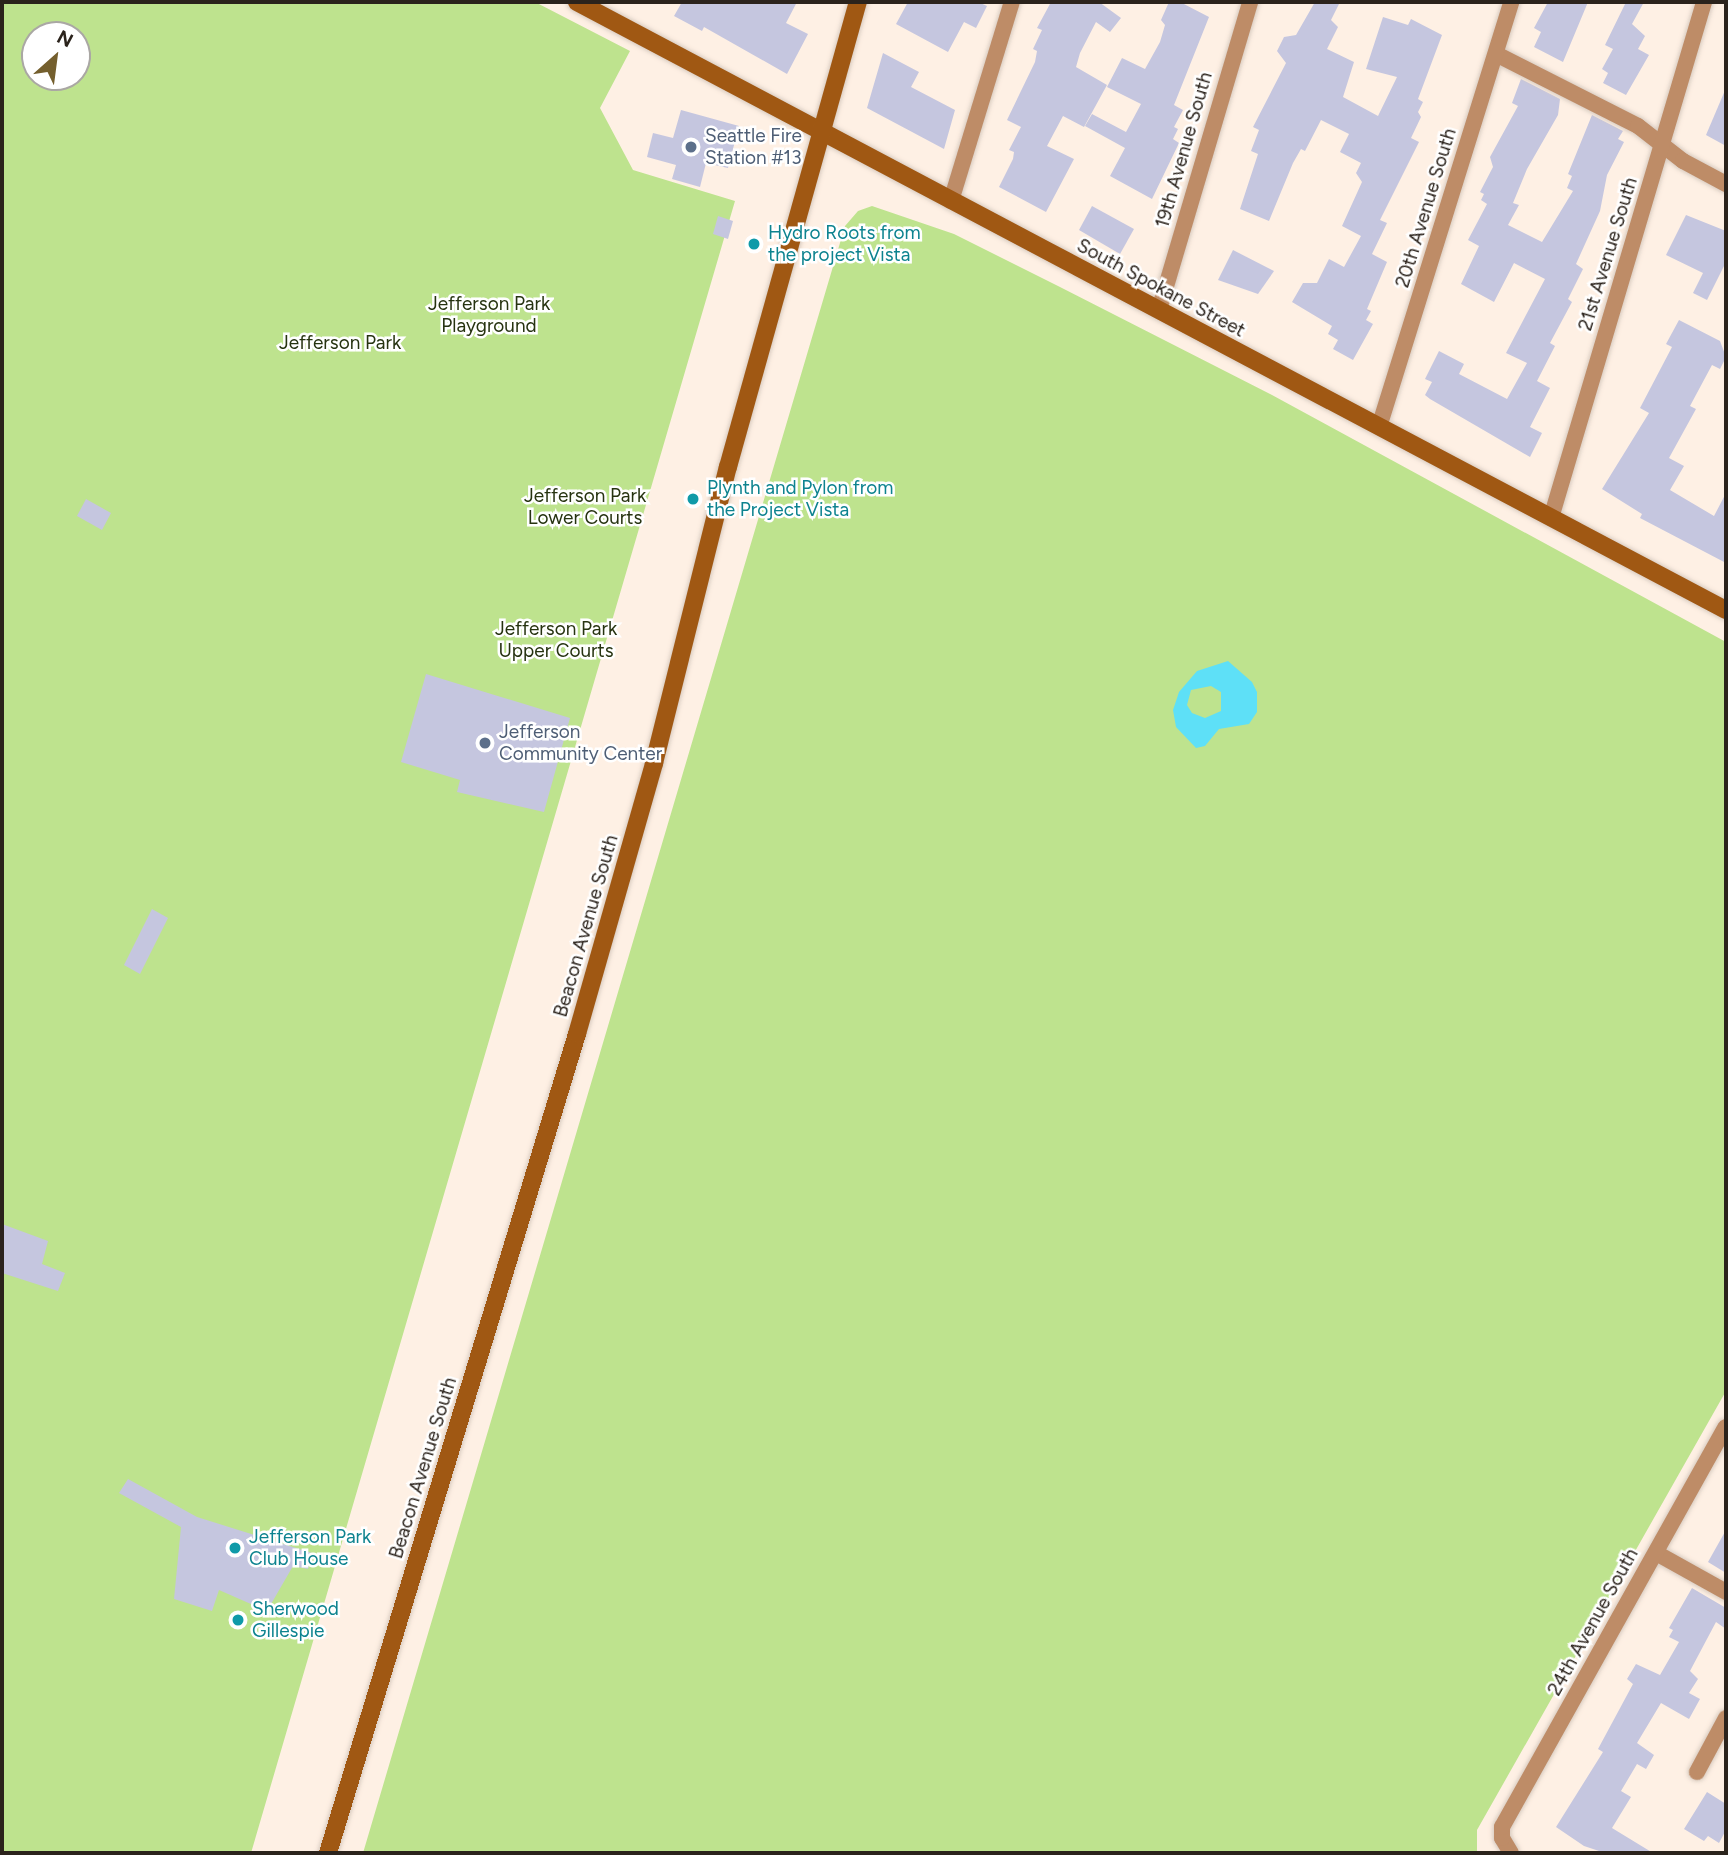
<!DOCTYPE html>
<style>
body{margin:0}
#map{position:relative;width:1728px;height:1855px;overflow:hidden;background:#fef0e4;font-family:Figtree,sans-serif}
div>[style]{position:absolute}
[style*='--x']{left:calc(var(--x)*1px);top:calc(var(--y)*1px);width:calc(var(--w)*1px);rotate:calc(var(--a)*1deg)}
.green>*{inset:0;background:#bee38e}
.water>*{inset:0;background:#5ee0f7}
.building>*{inset:0;background:#c5c6df}
.roads{filter:drop-shadow(0 0 2px #d8cbc0) drop-shadow(0 0 2px #d8cbc0)}
.street>*{height:16px;margin:-8px;padding:0 8px;transform-origin:8px;border-radius:8px;background:#be8c67}
.secondary>*{height:18px;margin:-9px;padding:0 9px;transform-origin:9px;border-radius:9px;background:#a05813}
.dots>*{width:19px;height:19px;translate:-50% -50%;box-sizing:border-box;border:4px solid #fff;border-radius:50%}
span{translate:-50% -50%;white-space:nowrap;text-align:center;line-height:1.15;-webkit-text-stroke:5px #fff;paint-order:stroke}
.service-label{font-size:19px;color:#4e5e75}
.left{translate:0 -50%;text-align:left}
.street-label{font-size:19px;color:#2b231c}
.culture-label{font-size:19px;color:#0d838f}
.park-label{font-size:19px;color:#263310}
.frame{position:absolute;inset:0;border:4px solid #2b231c;pointer-events:none}
.north{position:absolute;left:21px;top:21px;width:70px;height:70px;box-sizing:border-box;background:#fff;border:2px solid #aaa7a4;border-radius:50%;rotate:28deg;font-size:19px;font-weight:700;line-height:28px;text-align:center;color:#2b231c}
.north::after{content:'';display:block;margin:auto;width:24px;height:32px;background:#745f2e;clip-path:polygon(50% 0,100% 100%,50% 72%,0 100%)}
</style>
<div id="map">
<div class="green">
<div style="clip-path:polygon(evenodd,2px 2px,535px 2px,630px 51px,600px 108px,633px 170px,735px 201px,251px 1853px,2px 1853px,2px 2px,35px 35px,77px 35px,77px 77px,35px 77px,35px 35px)"></div>
<div style="clip-path:polygon(872px 206px,954px 234px,1060px 287px,1272px 395px,1726px 642px,1726px 1391px,1477px 1830px,1477px 1853px,363px 1853px,845px 226px,858px 211px)"></div>
</div>
<div class="water">
<div style="clip-path:polygon(evenodd,1228px 661px,1252px 682px,1257px 692px,1257px 712px,1249px 724px,1219px 729px,1205px 746px,1196px 748px,1176px 727px,1173px 710px,1179px 692px,1197px 671px,1228px 661px,1211px 686px,1221px 692px,1221px 711px,1205px 718px,1192px 713px,1187px 705px,1191px 690px,1211px 686px)"></div>
</div>
<div class="building">
<div style="clip-path:polygon(682px 2px,797px 2px,786px 23px,808px 34px,787px 74px,704px 27px,702px 31px,674px 16px)"></div>
<div style="clip-path:polygon(908px 2px,978px 2px,987px 6px,976px 28px,964px 22px,948px 52px,896px 24px)"></div>
<div style="clip-path:polygon(1051px 2px,1099px 2px,1121px 18px,1110px 32px,1096px 22px,1080px 53px,1076px 67px,1107px 85px,1084px 127px,1063px 116px,1047px 146px,1074px 159px,1046px 212px,999px 187px,1013px 159px,1014px 152px,1009px 150px,1021px 127px,1007px 120px,1035px 62px,1037px 51px,1033px 49px,1042px 30px,1037px 28px)"></div>
<div style="clip-path:polygon(1169px 2px,1180px 2px,1209px 17px,1174px 105px,1183px 110px,1174px 127px,1178px 129px,1173px 139px,1179px 143px,1152px 199px,1110px 176px,1125px 148px,1085px 126px,1092px 114px,1126px 132px,1141px 104px,1107px 87px,1122px 58px,1145px 69px,1160px 42px,1165px 25px,1161px 20px)"></div>
<div style="clip-path:polygon(1315px 2px,1340px 2px,1331px 20px,1338px 27px,1327px 49px,1354px 62px,1343px 97px,1378px 116px,1397px 77px,1366px 69px,1383px 17px,1408px 25px,1411px 19px,1442px 35px,1418px 99px,1423px 102px,1418px 112px,1421px 117px,1411px 138px,1419px 142px,1380px 220px,1387px 223px,1372px 254px,1387px 262px,1367px 309px,1371px 311px,1366px 320px,1373px 324px,1353px 360px,1333px 349px,1338px 340px,1328px 334px,1332px 326px,1292px 302px,1303px 283px,1317px 283px,1329px 259px,1344px 267px,1361px 236px,1342px 226px,1362px 182px,1356px 173px,1361px 163px,1340px 152px,1349px 134px,1321px 120px,1305px 151px,1301px 149px,1293px 163px,1269px 221px,1240px 209px,1258px 154px,1251px 151px,1259px 130px,1253px 127px,1286px 63px,1277px 51px,1284px 37px,1296px 35px)"></div>
<div style="clip-path:polygon(1548px 2px,1588px 2px,1563px 62px,1534px 47px,1541px 32px,1534px 28px)"></div>
<div style="clip-path:polygon(1626px 2px,1644px 2px,1632px 24px,1645px 36px,1638px 49px,1649px 55px,1626px 95px,1603px 83px,1608px 73px,1602px 69px,1613px 49px,1605px 45px)"></div>
<div style="clip-path:polygon(883px 53px,919px 72px,911px 87px,955px 110px,944px 149px,867px 108px)"></div>
<div style="clip-path:polygon(1521px 79px,1560px 99px,1558px 115px,1527px 169px,1513px 203px,1519px 205px,1508px 225px,1542px 242px,1573px 191px,1567px 188px,1572px 176px,1568px 174px,1592px 115px,1623px 131px,1618px 139px,1624px 142px,1607px 175px,1600px 211px,1576px 264px,1583px 269px,1568px 299px,1572px 302px,1550px 343px,1555px 346px,1537px 381px,1550px 388px,1530px 427px,1542px 433px,1530px 457px,1430px 399px,1425px 395px,1432px 382px,1425px 379px,1439px 351px,1464px 364px,1459px 374px,1507px 399px,1527px 363px,1506px 353px,1545px 279px,1514px 263px,1494px 302px,1461px 284px,1479px 246px,1468px 240px,1487px 204px,1481px 200px,1484px 194px,1480px 192px,1493px 167px,1490px 157px,1518px 106px,1512px 103px)"></div>
<div style="clip-path:polygon(1726px 88px,1726px 146px,1706px 135px)"></div>
<div style="clip-path:polygon(681px 110px,739px 126px,728px 168px,706px 163px,700px 187px,672px 179px,676px 165px,647px 157px,653px 133px,673px 138px)"></div>
<div style="clip-path:polygon(1092px 206px,1134px 229px,1120px 254px,1079px 230px)"></div>
<div style="clip-path:polygon(1686px 215px,1726px 231px,1726px 262px,1707px 300px,1693px 293px,1703px 273px,1666px 255px)"></div>
<div style="clip-path:polygon(718px 216px,733px 221px,728px 239px,713px 234px)"></div>
<div style="clip-path:polygon(1233px 250px,1274px 271px,1258px 294px,1218px 280px)"></div>
<div style="clip-path:polygon(1679px 320px,1720px 341px,1726px 357px,1720px 369px,1712px 365px,1690px 406px,1696px 409px,1669px 458px,1684px 466px,1670px 490px,1714px 516px,1726px 493px,1726px 563px,1640px 518px,1642px 514px,1602px 489px,1649px 413px,1640px 408px,1672px 347px,1666px 344px)"></div>
<div style="clip-path:polygon(86px 499px,111px 513px,102px 530px,77px 516px)"></div>
<div style="clip-path:polygon(426px 674px,570px 718px,544px 812px,457px 792px,460px 780px,401px 762px)"></div>
<div style="clip-path:polygon(152px 909px,168px 918px,140px 974px,124px 965px)"></div>
<div style="clip-path:polygon(2px 1224px,48px 1241px,42px 1264px,65px 1273px,58px 1291px,2px 1273px)"></div>
<div style="clip-path:polygon(128px 1479px,197px 1517px,312px 1553px,308px 1569px,293px 1566px,267px 1611px,219px 1590px,212px 1611px,174px 1599px,181px 1527px,119px 1493px)"></div>
<div style="clip-path:polygon(1726px 1530px,1726px 1573px,1708px 1562px)"></div>
<div style="clip-path:polygon(1692px 1588px,1726px 1608px,1726px 1629px,1716px 1622px,1690px 1671px,1698px 1679px,1689px 1693px,1700px 1699px,1689px 1719px,1661px 1703px,1637px 1743px,1654px 1755px,1646px 1769px,1637px 1764px,1621px 1791px,1631px 1797px,1612px 1828px,1653px 1853px,1605px 1853px,1584px 1846px,1556px 1827px,1603px 1752px,1598px 1749px,1633px 1684px,1627px 1679px,1636px 1664px,1660px 1675px,1679px 1642px,1669px 1637px,1673px 1630px,1669px 1628px)"></div>
<div style="clip-path:polygon(1707px 1792px,1726px 1804px,1726px 1830px,1719px 1843px,1708px 1836px,1704px 1841px,1684px 1829px)"></div>
</div>
<div class="roads">
<div class="street">
<div style="--x:1496;--y:54;--w:159;--a:26.9"></div>
<div style="--x:1638;--y:126;--w:57;--a:37.9"></div>
<div style="--x:1683;--y:161;--w:49;--a:28.1"></div>
<div style="--x:951;--y:201;--w:208;--a:-73"></div>
<div style="--x:1159;--y:310;--w:321;--a:-73.5"></div>
<div style="--x:1379;--y:427;--w:445;--a:-72.7"></div>
<div style="--x:1551;--y:518;--w:538;--a:-73.48"></div>
<div style="--x:1656;--y:1553;--w:80;--a:29.1"></div>
<div style="--x:1697;--y:1772;--w:61;--a:-61.8"></div>
<div style="--x:1511;--y:1853;--w:17;--a:-121"></div>
<div style="--x:1502;--y:1838;--w:11;--a:-90"></div>
<div style="--x:1502;--y:1827;--w:458;--a:-60.8"></div>
</div>
<div class="secondary">
<div style="--x:577;--y:2;--w:1300;--a:27.89"></div>
<div style="--x:328;--y:1853;--w:856;--a:-73.09"></div>
<div style="--x:577;--y:1034;--w:282;--a:-74.1"></div>
<div style="--x:654;--y:763;--w:305;--a:-76"></div>
<div style="--x:728;--y:467;--w:483;--a:-74.4"></div>
</div>
</div>
<div class="dots">
<div style="left:691px;top:147px;background:#5c6f8a"></div>
<div style="left:754px;top:244px;background:#0f9aa8"></div>
<div style="left:693px;top:499px;background:#0f9aa8"></div>
<div style="left:485px;top:743px;background:#5c6f8a"></div>
<div style="left:235px;top:1548px;background:#0f9aa8"></div>
<div style="left:238px;top:1620px;background:#0f9aa8"></div>
</div>
<div class="service-label">
<span class="left" style="left:705px;top:147px">Seattle Fire<br>Station #13</span>
<span class="left" style="left:499px;top:743px">Jefferson<br>Community Center</span>
</div>
<div class="street-label">
<span style="left:1184px;top:150px;rotate:-74deg">19th Avenue South</span>
<span style="left:1426px;top:208px;rotate:-73deg">20th Avenue South</span>
<span style="left:1608px;top:254px;rotate:-73deg">21st Avenue South</span>
<span style="left:1161px;top:288px;rotate:28deg">South Spokane Street</span>
<span style="left:586px;top:926px;rotate:-74deg">Beacon Avenue South</span>
<span style="left:423px;top:1468px;rotate:-73deg">Beacon Avenue South</span>
<span style="left:1593px;top:1622px;rotate:-61deg">24th Avenue South</span>
</div>
<div class="culture-label">
<span class="left" style="left:768px;top:244px">Hydro Roots from<br>the project Vista</span>
<span class="left" style="left:707px;top:499px">Plynth and Pylon from<br>the Project Vista</span>
<span class="left" style="left:249px;top:1548px">Jefferson Park<br>Club House</span>
<span class="left" style="left:252px;top:1620px">Sherwood<br>Gillespie</span>
</div>
<div class="park-label">
<span style="left:489px;top:315px">Jefferson Park<br>Playground</span>
<span style="left:340px;top:343px">Jefferson Park</span>
<span style="left:585px;top:507px">Jefferson Park<br>Lower Courts</span>
<span style="left:556px;top:640px">Jefferson Park<br>Upper Courts</span>
</div>
<div class="frame"></div>
<div class="north">N</div>
</div>
